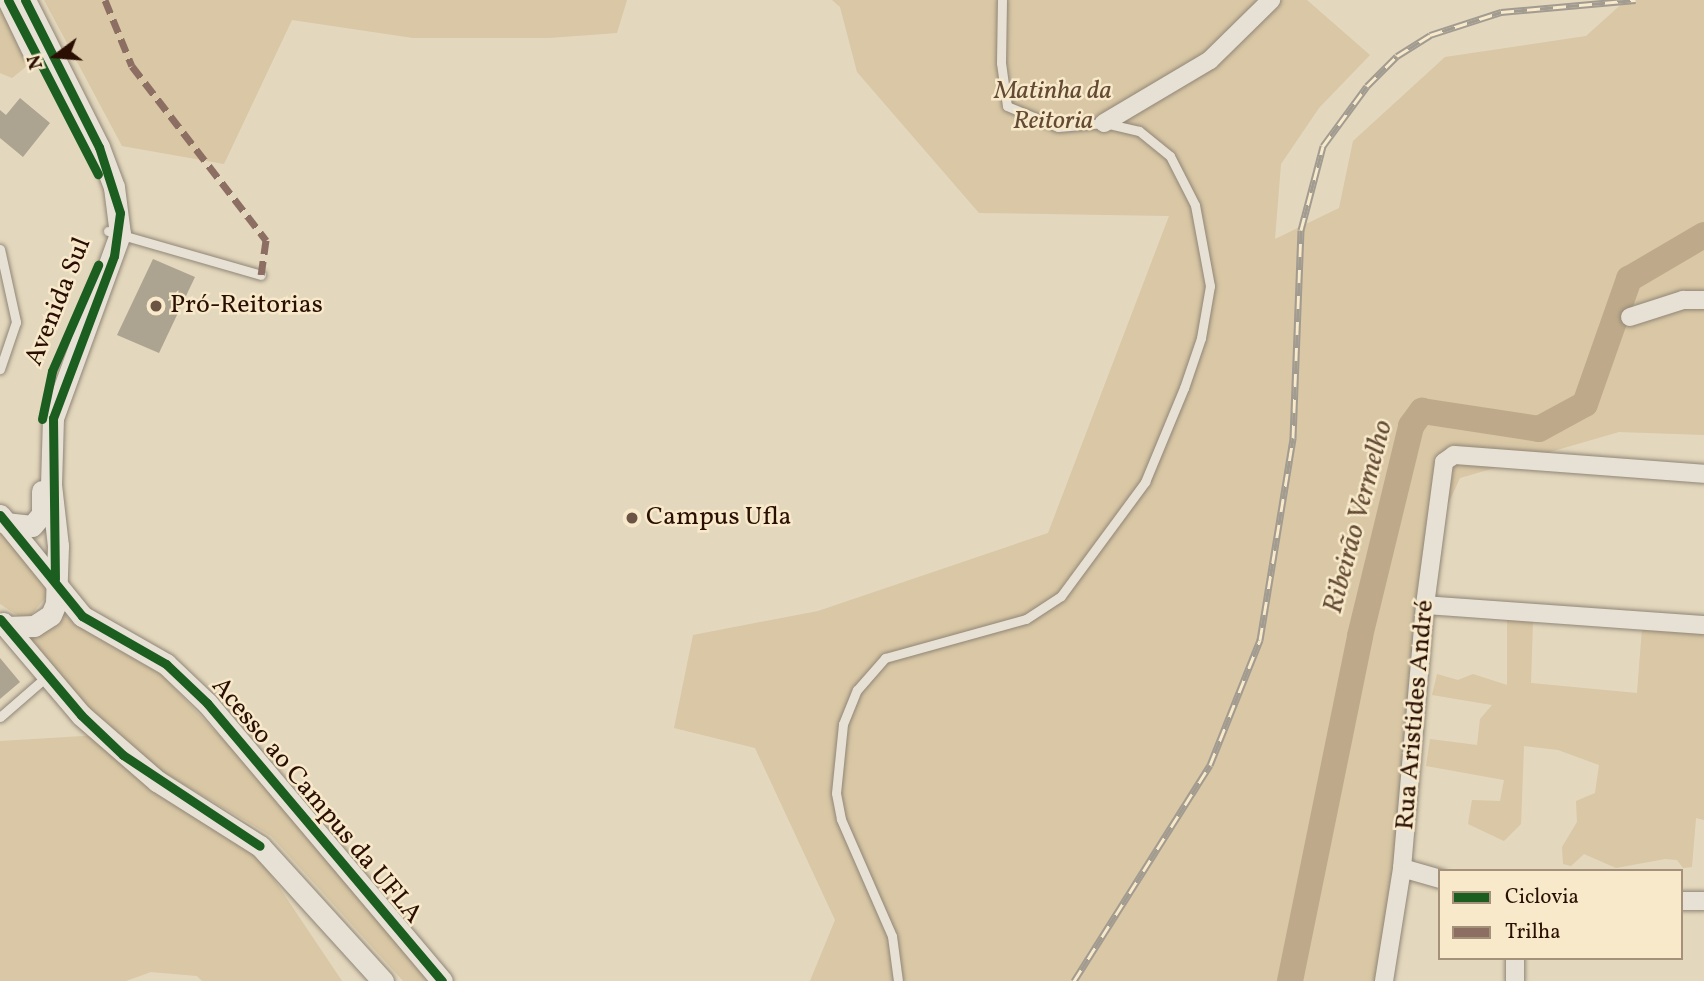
<!DOCTYPE html>
<meta charset="utf-8">
<style>
body{margin:0}
#map{position:relative;width:1704px;height:981px;overflow:hidden;background:#e3d7bd;font-family:Vollkorn,serif}
div>[style]{position:absolute}
[style*='--x']{left:calc(var(--x)*1px);top:calc(var(--y)*1px);width:calc(var(--w)*1px);rotate:calc(var(--a)*1deg)}
.green>*{inset:0;background:#d9c7a5}
.river>*{height:26px;margin:-13px;padding:0 13px;transform-origin:13px;border-radius:13px;background:#beaa8a}
.building>*{inset:0;background:#ada391}
.roads{filter:drop-shadow(0 0 2px #908676) drop-shadow(0 0 2px #908676)}
.service>*{height:9px;margin:-4.5px;padding:0 4.5px;transform-origin:4.5px;border-radius:4.5px;background:#e7e1d5}
.minor>*{height:18px;margin:-9px;padding:0 9px;transform-origin:9px;border-radius:9px;background:#e7e1d5}
.tertiary>*{height:21px;margin:-10.5px;padding:0 10.5px;transform-origin:10.5px;border-radius:10.5px;background:#e7e1d5}
.rail>*{height:7px;margin-top:-3.5px;transform-origin:0;background:repeating-linear-gradient(90deg,#f7e9ca 0 13px,#a29b90 0 26px);box-sizing:border-box;border-block:2px solid #a29b90}
.quiet>*{height:7px;margin-top:-3.5px;transform-origin:0;background:repeating-linear-gradient(90deg,#8d6e63 0 14px,transparent 0 21px)}
.cycleway>*{height:9px;margin:-4.5px;padding:0 4.5px;transform-origin:4.5px;border-radius:4.5px;background:#1b5e20}
.dots>*{width:19px;height:19px;translate:-50% -50%;box-sizing:border-box;border:4px solid #f7e9ca;border-radius:50%}
span{translate:-50% -50%;white-space:nowrap;text-align:center;line-height:1.15;-webkit-text-stroke:5px #f7e9ca;paint-order:stroke}
.park-label{font-size:26px;color:#644a34;font-style:italic}
.street-label{font-size:26px;color:#2a0e02}
.poi-label{font-size:26px;color:#2a0e02}
.left{translate:0 -50%;text-align:left}
.water-label{font-size:28px;color:#654c35;font-style:italic}
.legend{position:absolute;left:1438px;top:869px;width:245px;height:91px;box-sizing:border-box;background:#f7e9ca;border:2px solid #a5917a;margin:0;padding:9px 12px;list-style:none;font-size:21px;color:#2a0e02}
.legend li{display:flex;align-items:center;gap:14px;height:35px}
.legend b{width:35px;border:2px solid #a5917a}
.north{position:absolute;left:21px;top:21px;width:70px;height:70px;-webkit-text-stroke:5px #f7e9ca;paint-order:stroke;rotate:254deg;font-size:19px;font-weight:700;line-height:28px;text-align:center;color:#2a0e02}
.north::after{content:'';display:block;margin:auto;width:24px;height:32px;background:#2a0e02;clip-path:polygon(50% 0,100% 100%,50% 72%,0 100%)}
</style>
<div id="map">
<div class="green">
<div style="clip-path:polygon(44px 0,627px 0,617px 33px,549px 38px,413px 38px,292px 20px,224px 164px,122px 146px)"></div>
<div style="clip-path:polygon(832px 0,1307px 0,1370px 55px,1319px 108px,1281px 164px,1275px 239px,1339px 208px,1353px 141px,1445px 57px,1586px 36px,1626px 0,1704px 0,1704px 435px,1619px 432px,1460px 478px,1422px 561px,1395px 856px,1375px 981px,810px 981px,835px 920px,755px 748px,674px 728px,693px 635px,818px 611px,1048px 533px,1169px 216px,979px 213px,857px 72px,840px 7px)"></div>
<div style="clip-path:polygon(0 3px,27px 66px,12px 78px,0 73px)"></div>
<div style="clip-path:polygon(0 524px,46px 586px,46px 597px,31px 615px,20px 617px,0 604px)"></div>
<div style="clip-path:polygon(62px 611px,76px 625px,162px 675px,284px 804px,427px 981px,403px 981px,271px 836px,163px 772px,125px 743px,130px 760px,250px 826px,259px 857px,342px 981px,202px 981px,197px 976px,151px 972px,126px 981px,0 981px,0 741px,100px 735px,82px 702px,26px 635px)"></div>
<div style="clip-path:polygon(1507px 619px,1533px 622px,1531px 683px,1637px 693px,1642px 628px,1704px 631px,1704px 820px,1696px 818px,1692px 867px,1683px 868px,1677px 860px,1665px 859px,1616px 868px,1584px 854px,1571px 866px,1563px 864px,1562px 847px,1577px 822px,1576px 801px,1595px 793px,1599px 765px,1558px 750px,1524px 746px,1521px 824px,1504px 841px,1468px 824px,1472px 800px,1500px 801px,1504px 780px,1426px 766px,1430px 739px,1477px 745px,1480px 719px,1492px 705px,1432px 695px,1437px 674px,1458px 680px,1473px 674px,1507px 685px)"></div>
</div>
<div class="river">
<div style="--x:1290;--y:981;--w:352;--a:-78.5"></div>
<div style="--x:1360;--y:636;--w:216;--a:-76.3"></div>
<div style="--x:1411;--y:426;--w:19;--a:-54"></div>
<div style="--x:1422;--y:411;--w:118;--a:8.7"></div>
<div style="--x:1539;--y:429;--w:52;--a:-28.5"></div>
<div style="--x:1585;--y:404;--w:133;--a:-70.6"></div>
<div style="--x:1629;--y:279;--w:87;--a:-30.4"></div>
</div>
<div class="building">
<div style="clip-path:polygon(20px 98px,50px 123px,23px 157px,0 138px,0 110px,6px 115px)"></div>
<div style="clip-path:polygon(153px 259px,195px 277px,159px 353px,117px 335px)"></div>
<div style="clip-path:polygon(0 658px,20px 682px,0 699px)"></div>
</div>
<div class="roads">
<div class="service">
<div style="--x:108;--y:231;--w:159;--a:16"></div>
<div style="--x:0;--y:249;--w:75;--a:77.6"></div>
<div style="--x:16;--y:322;--w:50;--a:108.8"></div>
<div style="--x:0;--y:717;--w:61;--a:-41"></div>
<div style="--x:898;--y:981;--w:45;--a:-97.6"></div>
<div style="--x:892;--y:936;--w:128;--a:-113.6"></div>
<div style="--x:841;--y:819;--w:26;--a:-101"></div>
<div style="--x:836;--y:793;--w:69;--a:-84.2"></div>
<div style="--x:843;--y:724;--w:37;--a:-68"></div>
<div style="--x:857;--y:690;--w:43;--a:-48.8"></div>
<div style="--x:885;--y:658;--w:146;--a:-15.5"></div>
<div style="--x:1026;--y:619;--w:42;--a:-33.3"></div>
<div style="--x:1061;--y:596;--w:142;--a:-53.6"></div>
<div style="--x:1145;--y:482;--w:102;--a:-67.5"></div>
<div style="--x:1184;--y:388;--w:53;--a:-71.2"></div>
<div style="--x:1201;--y:338;--w:53;--a:-80.2"></div>
<div style="--x:1210;--y:286;--w:82;--a:-100.5"></div>
<div style="--x:1195;--y:205;--w:55;--a:-117"></div>
<div style="--x:1170;--y:156;--w:40;--a:-141"></div>
<div style="--x:1139;--y:131;--w:36;--a:-167"></div>
<div style="--x:1104;--y:123;--w:46;--a:175"></div>
<div style="--x:1058;--y:127;--w:55;--a:-157.6"></div>
<div style="--x:1007;--y:106;--w:43;--a:-97.9"></div>
<div style="--x:1001;--y:63;--w:63;--a:-89.1"></div>
</div>
<div class="minor">
<div style="--x:1104;--y:123;--w:123;--a:-30.7"></div>
<div style="--x:1210;--y:60;--w:86;--a:-44.5"></div>
<div style="--x:1630;--y:317;--w:56;--a:-17.8"></div>
<div style="--x:1683;--y:300;--w:21;--a:0"></div>
<div style="--x:1425;--y:605;--w:280;--a:4.1"></div>
<div style="--x:1402;--y:868;--w:40;--a:16"></div>
<div style="--x:1681;--y:901;--w:23;--a:0"></div>
<div style="--x:1384;--y:981;--w:114;--a:-80.9"></div>
<div style="--x:1402;--y:868;--w:264;--a:-85"></div>
<div style="--x:1425;--y:605;--w:144;--a:-82.4"></div>
<div style="--x:1444;--y:462;--w:12;--a:-35"></div>
<div style="--x:1454;--y:455;--w:251;--a:4.3"></div>
<div style="--x:1515;--y:981;--w:23;--a:-90"></div>
</div>
<div class="tertiary">
<div style="--x:8;--y:0;--w:58;--a:64.3"></div>
<div style="--x:0;--y:515;--w:130;--a:50.9"></div>
<div style="--x:82;--y:616;--w:97;--a:29.7"></div>
<div style="--x:166;--y:664;--w:57;--a:43.6"></div>
<div style="--x:207;--y:703;--w:364;--a:49.8"></div>
<div style="--x:5;--y:523;--w:27;--a:6"></div>
<div style="--x:32;--y:526;--w:16;--a:-50"></div>
<div style="--x:42;--y:514;--w:23;--a:-90"></div>
<div style="--x:3;--y:623;--w:121;--a:49.7"></div>
<div style="--x:81;--y:715;--w:101;--a:41"></div>
<div style="--x:157;--y:781;--w:122;--a:32.3"></div>
<div style="--x:260;--y:846;--w:183;--a:47.7"></div>
<div style="--x:7;--y:627;--w:27;--a:-2"></div>
<div style="--x:34;--y:626;--w:20;--a:-33"></div>
<div style="--x:51;--y:615;--w:13;--a:-67"></div>
<div style="--x:56;--y:603;--w:57;--a:-88"></div>
<div style="--x:58;--y:546;--w:61;--a:-96.5"></div>
<div style="--x:51;--y:485;--w:67;--a:-88.3"></div>
<div style="--x:53;--y:418;--w:196;--a:-70"></div>
<div style="--x:120;--y:234;--w:47;--a:-97.3"></div>
<div style="--x:114;--y:187;--w:43;--a:-110.6"></div>
<div style="--x:99;--y:147;--w:165;--a:-116.7"></div>
</div>
</div>
<div class="rail">
<div style="--x:1074;--y:981;--w:255;--a:-57.8"></div>
<div style="--x:1210;--y:765;--w:135;--a:-68.2"></div>
<div style="--x:1260;--y:640;--w:205;--a:-80.7"></div>
<div style="--x:1293;--y:438;--w:208;--a:-87.8"></div>
<div style="--x:1301;--y:230;--w:87;--a:-75.3"></div>
<div style="--x:1323;--y:146;--w:74;--a:-53.7"></div>
<div style="--x:1367;--y:86;--w:42;--a:-45"></div>
<div style="--x:1397;--y:56;--w:39;--a:-32"></div>
<div style="--x:1430;--y:35;--w:75;--a:-17.9"></div>
<div style="--x:1501;--y:12;--w:135;--a:-5.1"></div>
</div>
<div class="quiet">
<div style="--x:105;--y:0;--w:71;--a:67.8"></div>
<div style="--x:132;--y:66;--w:220;--a:52.4"></div>
<div style="--x:266;--y:240;--w:35;--a:98"></div>
</div>
<div class="cycleway">
<div style="--x:8;--y:0;--w:196;--a:62.7"></div>
<div style="--x:25;--y:0;--w:165;--a:63.3"></div>
<div style="--x:99;--y:147;--w:69;--a:72.3"></div>
<div style="--x:120;--y:213;--w:43;--a:97.9"></div>
<div style="--x:114;--y:256;--w:173;--a:110.6"></div>
<div style="--x:53;--y:418;--w:161;--a:89.3"></div>
<div style="--x:42;--y:419;--w:49;--a:-78.2"></div>
<div style="--x:52;--y:371;--w:116;--a:-66.5"></div>
<div style="--x:0;--y:515;--w:130;--a:50.9"></div>
<div style="--x:82;--y:616;--w:97;--a:29.7"></div>
<div style="--x:166;--y:664;--w:57;--a:43.6"></div>
<div style="--x:207;--y:703;--w:364;--a:49.8"></div>
<div style="--x:0;--y:619;--w:126;--a:49.8"></div>
<div style="--x:81;--y:715;--w:58;--a:43.6"></div>
<div style="--x:123;--y:755;--w:164;--a:33.6"></div>
</div>
<div class="dots">
<div style="left:156px;top:306px;background:#6b5443"></div>
<div style="left:632px;top:518px;background:#6b5443"></div>
</div>
<div class="park-label">
<span style="left:1053px;top:107px">Matinha da<br>Reitoria</span>
</div>
<div class="street-label">
<span style="left:59px;top:302px;rotate:-68deg">Avenida Sul</span>
<span style="left:1416px;top:715px;rotate:-85deg">Rua Aristides André</span>
<span style="left:316px;top:801px;rotate:50deg">Acesso ao Campus da UFLA</span>
</div>
<div class="poi-label">
<span class="left" style="left:170px;top:306px">Pró-Reitorias</span>
<span class="left" style="left:646px;top:518px">Campus Ufla</span>
</div>
<div class="water-label">
<span style="left:1359px;top:517px;rotate:-75deg">Ribeirão Vermelho</span>
</div>
<ul class="legend">
<li><b style="height:9px;background:#1b5e20"></b>Ciclovia</li>
<li><b style="height:9px;background:#8d6e63"></b>Trilha</li>
</ul>
<div class="north">N</div>
</div>
